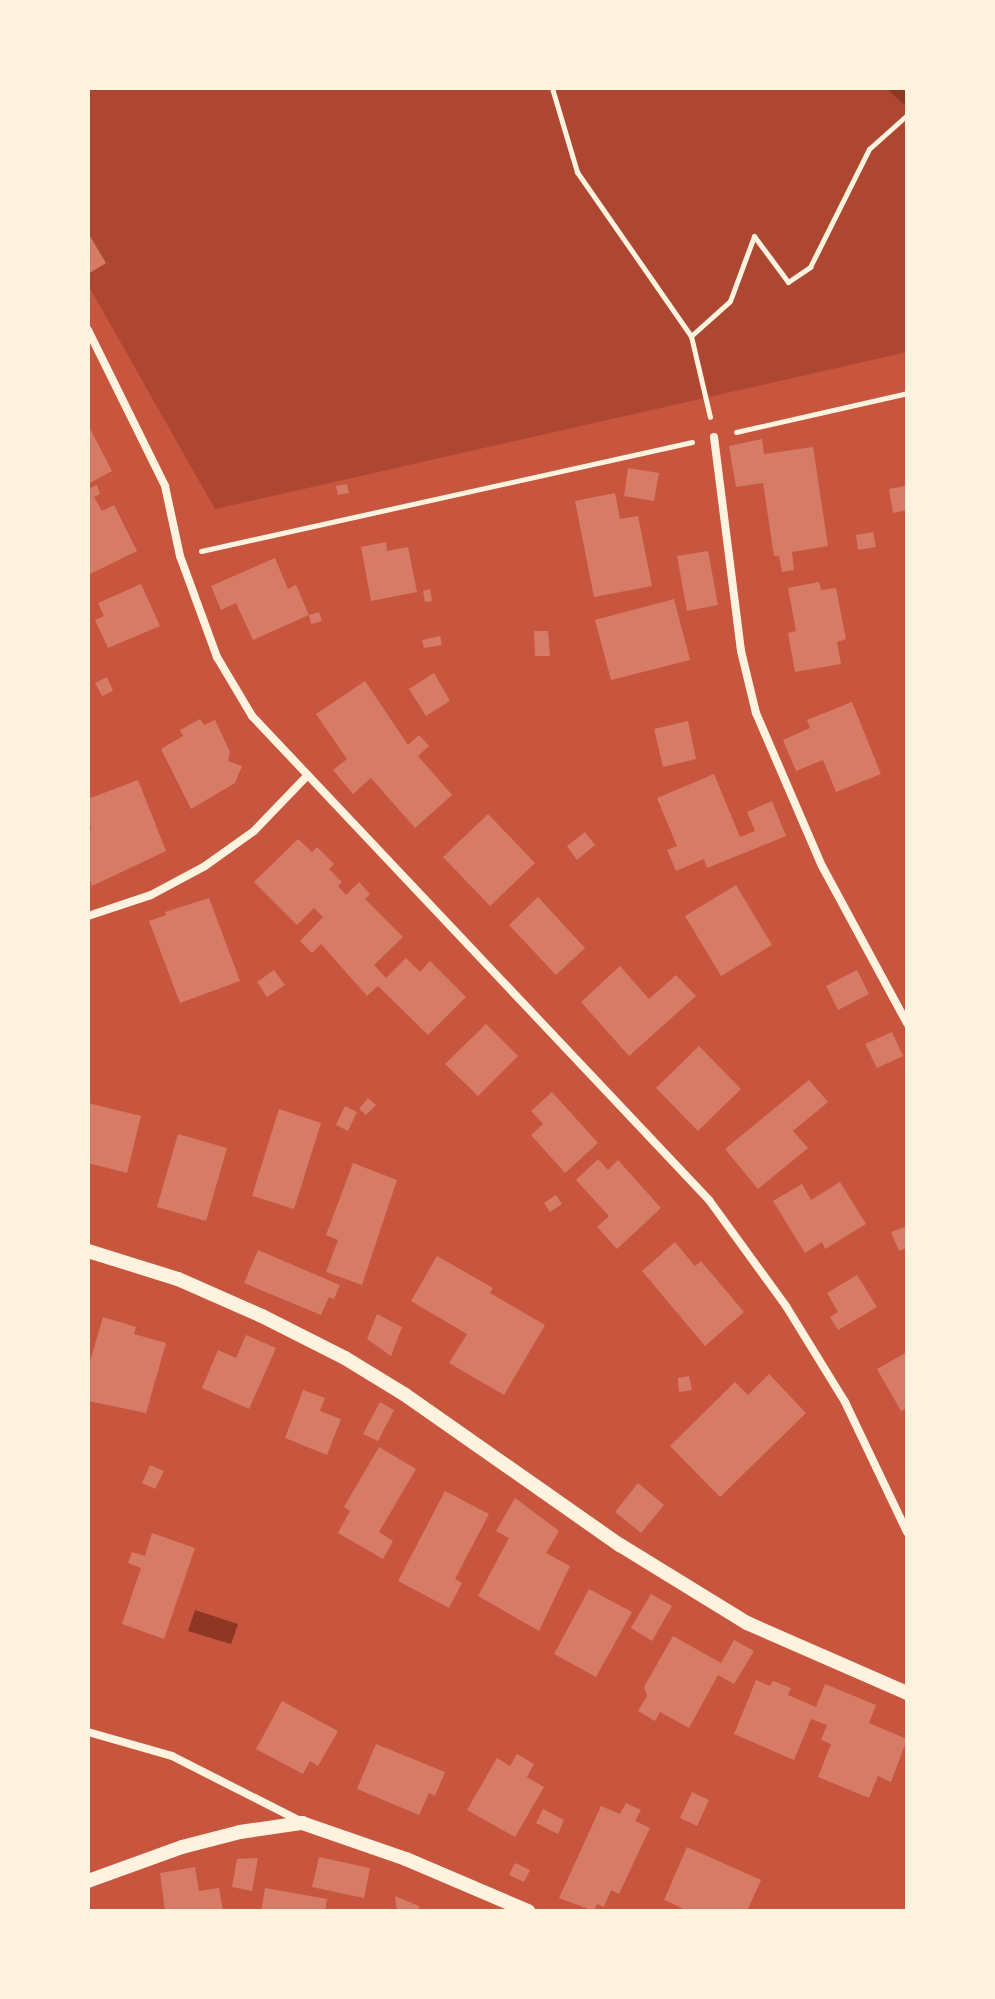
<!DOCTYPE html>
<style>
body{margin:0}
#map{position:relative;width:995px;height:1999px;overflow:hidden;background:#c8553d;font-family:"Zilla Slab",serif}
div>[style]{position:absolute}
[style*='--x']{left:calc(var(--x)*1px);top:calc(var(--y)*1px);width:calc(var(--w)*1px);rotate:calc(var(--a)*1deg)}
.green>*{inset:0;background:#ae4732}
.water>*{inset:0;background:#8f3625}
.stream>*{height:12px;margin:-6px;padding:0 6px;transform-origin:6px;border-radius:6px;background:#8f3625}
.building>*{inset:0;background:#d67c66}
.path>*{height:5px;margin:-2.5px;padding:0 2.5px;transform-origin:2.5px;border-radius:2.5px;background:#fff3e0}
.minor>*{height:8px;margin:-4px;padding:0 4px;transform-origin:4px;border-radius:4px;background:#fff3e0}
.tertiary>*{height:14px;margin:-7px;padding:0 7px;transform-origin:7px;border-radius:7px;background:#fff3e0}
span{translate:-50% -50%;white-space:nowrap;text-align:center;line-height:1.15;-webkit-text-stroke:7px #fff3e0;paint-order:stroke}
.frame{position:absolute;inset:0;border:90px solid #fff3e0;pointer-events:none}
</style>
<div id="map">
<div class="green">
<div style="clip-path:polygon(88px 88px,907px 88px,907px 352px,215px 509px,88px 285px)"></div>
</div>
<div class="water">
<div style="clip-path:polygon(195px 1610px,238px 1624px,231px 1644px,188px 1631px)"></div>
</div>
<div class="stream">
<div style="--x:895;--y:88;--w:16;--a:43"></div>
</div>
<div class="building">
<div style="clip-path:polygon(88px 233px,106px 263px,88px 274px)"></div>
<div style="clip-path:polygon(88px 425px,112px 471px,88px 484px)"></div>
<div style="clip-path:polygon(762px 439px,764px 454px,813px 447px,828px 546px,792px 552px,794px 570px,782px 572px,779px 556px,774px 556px,763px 483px,736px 487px,729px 446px)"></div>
<div style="clip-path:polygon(628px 468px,659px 473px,654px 501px,624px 496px)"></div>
<div style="clip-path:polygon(347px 484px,349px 493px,338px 495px,336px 486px)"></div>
<div style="clip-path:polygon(97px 485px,100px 494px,94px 497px,102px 511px,114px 505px,137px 551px,88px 575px,88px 489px)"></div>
<div style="clip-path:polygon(905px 486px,907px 510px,893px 513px,889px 489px)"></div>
<div style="clip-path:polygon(615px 493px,620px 519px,638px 516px,652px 586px,594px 597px,575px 501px)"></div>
<div style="clip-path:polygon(873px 532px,876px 547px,858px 550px,856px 535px)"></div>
<div style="clip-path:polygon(386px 542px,387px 551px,408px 547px,417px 592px,371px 601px,361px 547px)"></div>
<div style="clip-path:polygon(708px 551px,718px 605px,687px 611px,677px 556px)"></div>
<div style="clip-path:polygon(275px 558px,288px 589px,296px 585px,309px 615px,319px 612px,322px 621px,311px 624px,309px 615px,253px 640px,236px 603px,221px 610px,211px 586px)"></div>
<div style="clip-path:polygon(819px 582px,821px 590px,836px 588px,846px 639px,837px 642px,841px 664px,795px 672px,788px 633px,796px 631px,788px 588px)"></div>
<div style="clip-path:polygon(141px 584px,160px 626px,108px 648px,95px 620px,104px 616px,98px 603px)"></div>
<div style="clip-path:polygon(430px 589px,432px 601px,425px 602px,423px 591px)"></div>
<div style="clip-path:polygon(674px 599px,690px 660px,611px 680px,595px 620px)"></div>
<div style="clip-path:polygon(534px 631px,548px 631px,550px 656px,535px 656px)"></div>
<div style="clip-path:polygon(440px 636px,442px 645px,424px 648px,422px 640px)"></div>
<div style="clip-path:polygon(434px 673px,450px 701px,426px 716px,409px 689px)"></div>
<div style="clip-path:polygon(107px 677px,113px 691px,102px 696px,95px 683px)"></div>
<div style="clip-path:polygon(365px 681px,408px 745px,419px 735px,429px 746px,418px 756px,452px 795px,415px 828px,371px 778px,353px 794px,333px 770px,347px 759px,316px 714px)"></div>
<div style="clip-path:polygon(852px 702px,881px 774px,836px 792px,823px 760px,796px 771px,783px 740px,810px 728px,807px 720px)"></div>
<div style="clip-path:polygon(200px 719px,204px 725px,215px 720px,230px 752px,228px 761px,242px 766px,235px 783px,191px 809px,161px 749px,183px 736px,180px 730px)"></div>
<div style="clip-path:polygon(688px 721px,696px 759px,663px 767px,654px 729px)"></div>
<div style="clip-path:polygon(714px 774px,740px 837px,755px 831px,747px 812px,772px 801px,786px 836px,707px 868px,704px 859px,676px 871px,667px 850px,677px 846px,657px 798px)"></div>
<div style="clip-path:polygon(138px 780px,166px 851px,92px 886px,88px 874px,88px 832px,91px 830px,88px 799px)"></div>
<div style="clip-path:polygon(488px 814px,535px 863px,490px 906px,443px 857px)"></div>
<div style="clip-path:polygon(585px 832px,595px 845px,577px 860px,567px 846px)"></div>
<div style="clip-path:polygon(298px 839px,312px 852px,317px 847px,334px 864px,329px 869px,342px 882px,338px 886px,346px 895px,359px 882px,370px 894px,365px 899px,403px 937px,374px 965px,386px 978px,406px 958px,420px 972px,430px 961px,466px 997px,428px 1035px,378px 986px,367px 996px,321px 944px,312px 953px,300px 941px,323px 917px,314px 908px,297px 925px,254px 882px)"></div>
<div style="clip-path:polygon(736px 885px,772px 945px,721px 976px,685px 916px)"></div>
<div style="clip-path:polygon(538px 897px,585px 948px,556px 975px,509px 925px)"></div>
<div style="clip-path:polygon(209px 898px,240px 981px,180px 1003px,149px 921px,166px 915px,165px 912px)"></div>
<div style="clip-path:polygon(620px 966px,649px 999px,676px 975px,696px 996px,629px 1056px,581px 1002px)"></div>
<div style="clip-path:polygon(274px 970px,285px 985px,267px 997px,257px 982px)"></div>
<div style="clip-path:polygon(857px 970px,869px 994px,838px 1010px,826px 986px)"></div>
<div style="clip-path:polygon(486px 1024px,518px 1056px,478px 1096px,445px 1064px)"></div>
<div style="clip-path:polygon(892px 1032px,903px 1056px,877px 1068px,865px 1044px)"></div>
<div style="clip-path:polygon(699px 1046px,741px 1089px,698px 1131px,656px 1088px)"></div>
<div style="clip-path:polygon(809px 1080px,828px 1102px,793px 1131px,808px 1148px,758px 1189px,725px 1149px)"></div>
<div style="clip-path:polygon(552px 1092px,598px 1143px,565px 1173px,531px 1135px,543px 1124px,531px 1111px)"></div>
<div style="clip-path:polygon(368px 1098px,376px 1105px,366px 1115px,359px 1109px)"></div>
<div style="clip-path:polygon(88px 1103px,141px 1116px,127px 1173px,88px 1163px)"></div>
<div style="clip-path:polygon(345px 1106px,357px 1112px,348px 1131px,336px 1125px)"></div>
<div style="clip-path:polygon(279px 1109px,321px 1123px,294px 1209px,252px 1196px)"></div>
<div style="clip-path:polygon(178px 1134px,227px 1148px,206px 1221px,157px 1207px)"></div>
<div style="clip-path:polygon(598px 1159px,608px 1170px,618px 1160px,661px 1208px,617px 1249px,597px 1227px,609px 1216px,576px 1180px)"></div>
<div style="clip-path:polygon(353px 1163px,397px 1180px,362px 1285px,326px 1272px,338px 1240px,326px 1235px)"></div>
<div style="clip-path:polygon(840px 1182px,866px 1224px,825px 1249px,822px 1242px,805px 1253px,773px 1201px,802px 1184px,811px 1200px)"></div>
<div style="clip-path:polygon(556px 1195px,562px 1204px,550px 1212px,544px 1203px)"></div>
<div style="clip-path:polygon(907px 1226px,907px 1248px,899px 1251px,891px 1232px)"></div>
<div style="clip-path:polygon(675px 1242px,695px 1266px,701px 1261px,744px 1312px,705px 1346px,642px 1271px)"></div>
<div style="clip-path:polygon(258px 1250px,340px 1285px,334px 1299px,329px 1297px,321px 1315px,244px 1283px)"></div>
<div style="clip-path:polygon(437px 1256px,493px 1288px,490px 1293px,545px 1325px,504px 1395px,449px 1363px,467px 1334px,411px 1301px)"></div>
<div style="clip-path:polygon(857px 1275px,877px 1307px,838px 1330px,830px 1317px,838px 1312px,827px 1293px)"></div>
<div style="clip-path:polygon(377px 1314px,402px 1327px,391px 1356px,367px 1339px)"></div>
<div style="clip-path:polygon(103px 1317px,136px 1327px,134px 1334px,166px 1343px,146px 1413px,88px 1401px,88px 1368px)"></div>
<div style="clip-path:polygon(246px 1335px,276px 1348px,249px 1409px,202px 1388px,218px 1350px,236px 1358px)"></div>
<div style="clip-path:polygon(907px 1352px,907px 1408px,901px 1411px,877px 1369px)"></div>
<div style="clip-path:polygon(769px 1374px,806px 1413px,720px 1497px,670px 1446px,735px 1382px,748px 1395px)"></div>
<div style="clip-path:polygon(689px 1376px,692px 1390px,679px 1392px,678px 1378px)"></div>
<div style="clip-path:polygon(303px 1390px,325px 1398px,320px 1411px,341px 1419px,327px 1455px,285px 1438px)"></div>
<div style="clip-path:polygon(380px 1402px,394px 1410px,378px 1441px,363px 1434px)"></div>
<div style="clip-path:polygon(379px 1447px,416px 1469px,379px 1532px,393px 1541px,383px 1559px,338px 1533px,350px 1511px,344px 1507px)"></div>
<div style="clip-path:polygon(150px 1465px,164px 1471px,155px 1489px,142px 1483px)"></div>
<div style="clip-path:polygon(638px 1483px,664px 1505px,641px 1533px,615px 1512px)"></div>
<div style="clip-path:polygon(445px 1491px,489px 1514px,455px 1579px,462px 1583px,449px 1608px,398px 1581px)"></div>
<div style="clip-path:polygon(515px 1498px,559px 1531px,546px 1553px,570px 1566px,539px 1631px,478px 1596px,509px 1538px,496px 1531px)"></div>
<div style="clip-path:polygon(152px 1533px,195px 1548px,164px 1639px,122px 1624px,141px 1568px,128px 1563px,132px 1552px,145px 1556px)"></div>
<div style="clip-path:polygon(589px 1589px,632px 1612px,596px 1677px,554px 1654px)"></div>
<div style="clip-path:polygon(651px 1594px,672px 1606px,652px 1641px,631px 1628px)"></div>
<div style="clip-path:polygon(673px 1636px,721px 1663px,734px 1640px,754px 1651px,734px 1684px,718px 1675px,689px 1728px,660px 1712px,655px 1721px,638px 1711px,647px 1696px,644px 1687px)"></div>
<div style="clip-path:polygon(756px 1680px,770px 1686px,773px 1681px,791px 1688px,788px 1695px,816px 1707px,825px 1684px,876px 1705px,869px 1723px,907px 1739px,891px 1782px,878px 1776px,869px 1798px,818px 1777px,831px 1744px,821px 1740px,827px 1725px,811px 1719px,794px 1760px,734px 1734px)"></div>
<div style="clip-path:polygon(282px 1701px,338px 1731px,318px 1766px,310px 1761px,303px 1774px,256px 1749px)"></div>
<div style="clip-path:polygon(376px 1744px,445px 1772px,435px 1796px,429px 1793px,419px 1815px,357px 1789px)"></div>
<div style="clip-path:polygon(517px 1754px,534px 1764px,527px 1777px,544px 1787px,515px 1837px,467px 1810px,497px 1758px,510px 1766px)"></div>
<div style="clip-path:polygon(692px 1792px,709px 1800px,697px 1826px,680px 1818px)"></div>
<div style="clip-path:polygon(626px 1803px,641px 1810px,635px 1821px,650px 1828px,619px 1894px,611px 1890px,604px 1907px,597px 1904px,594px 1911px,559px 1898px,601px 1806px,620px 1814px)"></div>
<div style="clip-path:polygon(543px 1809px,564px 1820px,558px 1834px,536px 1823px)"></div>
<div style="clip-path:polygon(687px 1847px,761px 1880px,747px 1911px,680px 1911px,682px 1908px,664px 1900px)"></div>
<div style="clip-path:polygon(319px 1857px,370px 1868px,364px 1898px,312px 1887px)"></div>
<div style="clip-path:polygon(258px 1858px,252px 1891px,232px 1887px,237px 1859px)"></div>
<div style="clip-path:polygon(515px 1863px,530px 1870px,524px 1882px,509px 1875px)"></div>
<div style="clip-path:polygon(195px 1867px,199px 1891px,219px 1888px,223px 1911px,165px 1911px,160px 1873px)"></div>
<div style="clip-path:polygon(265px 1888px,327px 1899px,325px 1911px,261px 1911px)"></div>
<div style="clip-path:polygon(395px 1896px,419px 1906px,419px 1911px,397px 1911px)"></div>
</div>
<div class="path">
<div style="--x:552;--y:88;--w:88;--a:73.4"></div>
<div style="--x:577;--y:172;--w:200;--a:55.2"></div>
<div style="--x:691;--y:336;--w:52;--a:-41.9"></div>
<div style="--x:730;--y:301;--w:69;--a:-69.7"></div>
<div style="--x:754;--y:236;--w:57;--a:53.5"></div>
<div style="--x:788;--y:282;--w:27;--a:-34"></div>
<div style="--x:810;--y:267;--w:132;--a:-63.4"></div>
<div style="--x:869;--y:149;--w:51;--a:-41.8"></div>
<div style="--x:691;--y:336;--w:83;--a:76.8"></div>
<div style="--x:736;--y:432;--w:175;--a:-12.8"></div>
<div style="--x:201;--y:551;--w:503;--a:-12.52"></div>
</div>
<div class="minor">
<div style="--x:88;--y:330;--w:174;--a:63.7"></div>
<div style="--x:165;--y:486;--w:72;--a:77.9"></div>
<div style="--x:180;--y:556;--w:108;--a:69.9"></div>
<div style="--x:217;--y:657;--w:69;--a:59.3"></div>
<div style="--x:252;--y:716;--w:666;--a:46.64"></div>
<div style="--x:709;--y:1200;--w:131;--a:54"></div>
<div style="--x:786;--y:1306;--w:113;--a:58.4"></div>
<div style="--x:845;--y:1402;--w:144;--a:64.5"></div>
<div style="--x:714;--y:437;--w:216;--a:82.8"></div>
<div style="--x:741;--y:651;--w:64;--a:76.4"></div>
<div style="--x:756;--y:713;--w:167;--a:66.7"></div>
<div style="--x:822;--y:866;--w:179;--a:61.6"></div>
<div style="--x:88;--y:916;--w:66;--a:-18.4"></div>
<div style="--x:151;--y:895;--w:61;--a:-28.2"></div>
<div style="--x:205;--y:866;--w:60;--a:-35.5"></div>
<div style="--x:254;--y:831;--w:76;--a:-46.1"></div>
<div style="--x:88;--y:1732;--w:87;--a:15.9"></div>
<div style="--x:172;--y:1756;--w:144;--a:26.9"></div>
</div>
<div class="tertiary">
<div style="--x:88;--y:1251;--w:94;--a:17.3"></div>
<div style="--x:178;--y:1279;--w:92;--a:23.8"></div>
<div style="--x:262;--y:1316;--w:93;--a:26.8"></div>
<div style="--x:345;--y:1358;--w:69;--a:31.4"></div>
<div style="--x:404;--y:1394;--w:264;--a:35"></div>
<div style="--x:620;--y:1545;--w:149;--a:31.6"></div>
<div style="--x:747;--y:1623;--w:175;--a:23.6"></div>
<div style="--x:88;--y:1881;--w:100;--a:-19.9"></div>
<div style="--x:182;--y:1847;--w:60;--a:-14.5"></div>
<div style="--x:240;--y:1832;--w:63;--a:-8.3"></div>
<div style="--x:302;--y:1823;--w:110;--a:19.1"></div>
<div style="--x:406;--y:1859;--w:133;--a:23.1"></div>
</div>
<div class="frame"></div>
</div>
